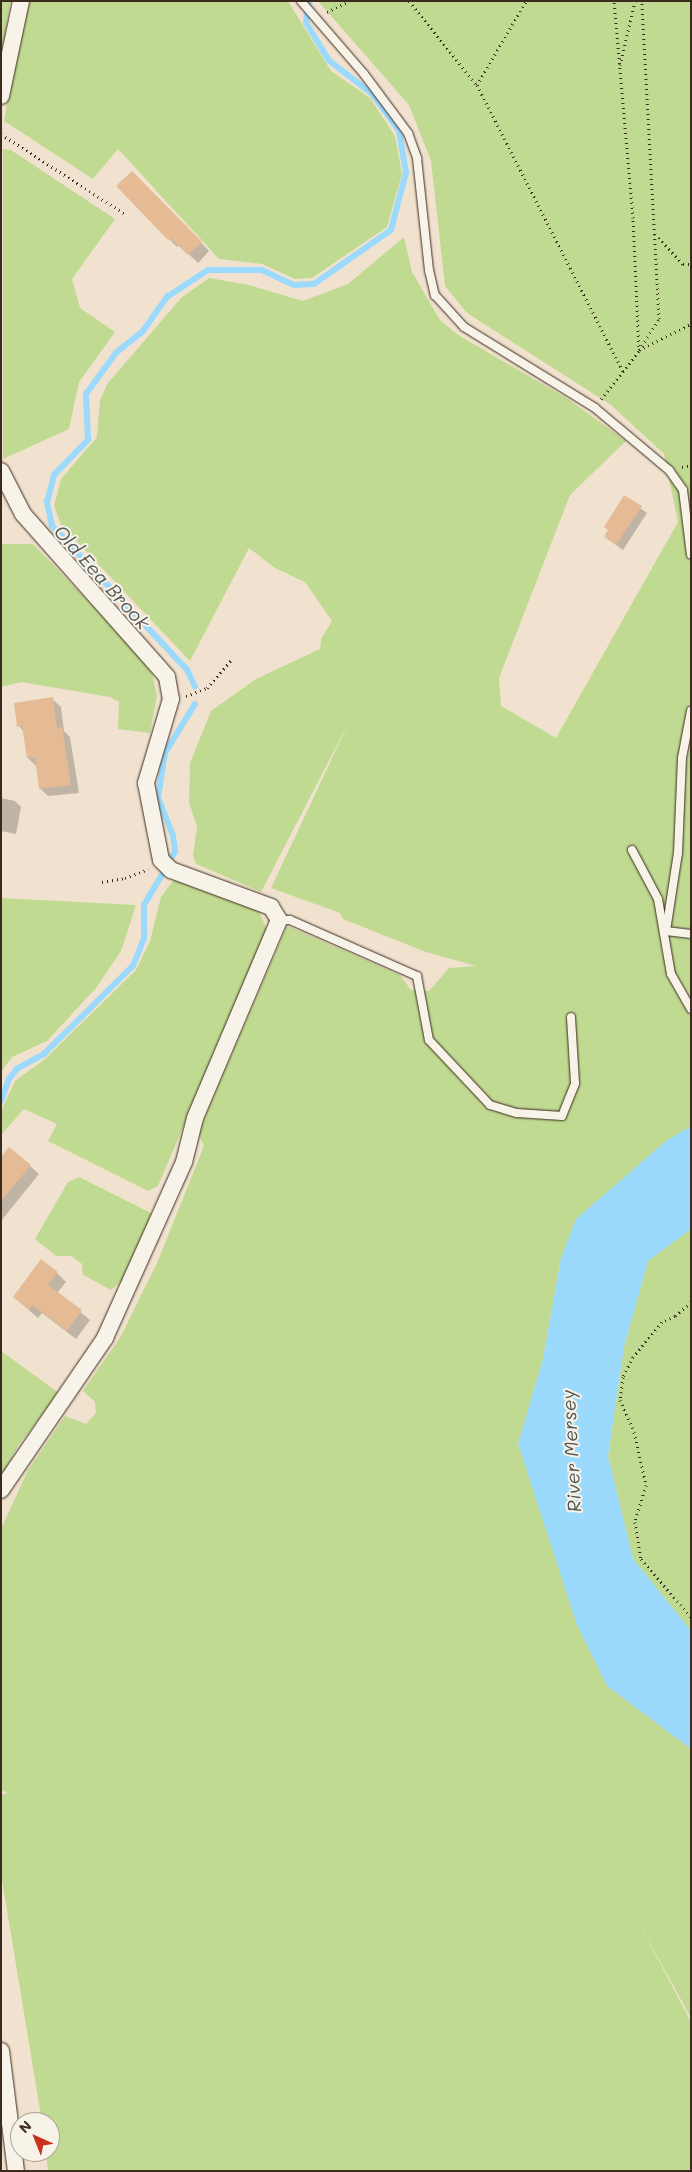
<!DOCTYPE html>
<style>
body{margin:0}
#map{position:relative;width:692px;height:2172px;overflow:hidden;background:#f1e2cf;font-family:Mali,sans-serif}
div>[style]{position:absolute}
[style*='--x']{left:calc(var(--x)*1px);top:calc(var(--y)*1px);width:calc(var(--w)*1px);rotate:calc(var(--a)*1deg)}
.green>*{inset:0;background:#c1da91}
.water>*{inset:0;background:#9bdafd}
.shadow>*{inset:0;background:#0003}
.stream>*{height:5.5px;margin:-2.75px;padding:0 2.75px;transform-origin:2.75px;border-radius:2.75px;background:#9bdafd}
.building>*{inset:0;background:#e4bb94}
.path>*{height:3px;margin-top:-1.5px;transform-origin:0;background:repeating-linear-gradient(90deg,#3b2a1e 0 1px,transparent 0 5px)}
.roads{filter:drop-shadow(0 0 1px #3b2a1e) drop-shadow(0 0 1px #3b2a1e)}
.service>*{height:8px;margin:-4px;padding:0 4px;transform-origin:4px;border-radius:4px;background:#f7f3e8}
.minor>*{height:16px;margin:-8px;padding:0 8px;transform-origin:8px;border-radius:8px;background:#f7f3e8}
span{translate:-50% -50%;white-space:nowrap;text-align:center;line-height:1.15;-webkit-text-stroke:4px #f7f3e8;paint-order:stroke}
.water-label{font-size:19px;color:#535656;font-style:italic}
.frame{position:absolute;inset:0;border:2px solid #3b2a1e;pointer-events:none}
.north{position:absolute;left:10px;top:2112px;width:50px;height:50px;box-sizing:border-box;background:#f7f3e8;border:1px solid #aca397;border-radius:50%;rotate:316deg;font-size:14px;font-weight:700;line-height:20px;text-align:center;color:#3b2a1e}
.north::after{content:'';display:block;margin:auto;width:18px;height:22px;background:#c8321e;clip-path:polygon(50% 0,100% 100%,50% 72%,0 100%)}
</style>
<div id="map">
<div class="green">
<div style="clip-path:polygon(1px 1px,10px 1px,1px 60px)"></div>
<div style="clip-path:polygon(28px 1px,288px 1px,331px 71px,370px 98px,395px 136px,402px 174px,387px 227px,312px 278px,295px 279px,262px 264px,219px 259px,118px 149px,93px 179px,4px 121px,23px 15px)"></div>
<div style="clip-path:polygon(318px 1px,691px 1px,691px 1126px,666px 1141px,561px 1258px,543px 1359px,518px 1444px,607px 1686px,691px 1749px,691px 2018px,638px 1921px,691px 2022px,691px 2171px,48px 2171px,46px 2152px,50px 2152px,50px 2122px,42px 2122px,1px 1874px,1px 1795px,8px 1793px,1px 1790px,1px 1529px,28px 1470px,65px 1416px,86px 1424px,96px 1413px,95px 1402px,83px 1391px,121px 1336px,157px 1263px,204px 1146px,198px 1133px,287px 926px,400px 975px,411px 990px,429px 991px,449px 968px,476px 966px,426px 952px,343px 919px,340px 913px,271px 888px,349px 722px,261px 892px,196px 864px,193px 856px,197px 826px,189px 803px,190px 763px,211px 711px,256px 679px,320px 649px,321px 639px,332px 621px,305px 582px,275px 568px,249px 548px,190px 661px,61px 525px,54px 506px,61px 479px,97px 437px,100px 400px,108px 383px,181px 298px,209px 278px,249px 285px,303px 301px,348px 284px,404px 237px,412px 272px,440px 320px,458px 335px,568px 399px,626px 441px,570px 495px,499px 678px,501px 706px,556px 738px,678px 522px,664px 454px,611px 405px,467px 313px,445px 286px,431px 161px,409px 105px)"></div>
<div style="clip-path:polygon(3px 149px,11px 150px,115px 219px,72px 279px,80px 308px,115px 332px,79px 382px,69px 429px,3px 459px)"></div>
<div style="clip-path:polygon(1px 544px,33px 544px,142px 657px,152px 673px,157px 696px,150px 733px,118px 729px,119px 702px,110px 697px,21px 682px,1px 687px)"></div>
<div style="clip-path:polygon(175px 878px,259px 910px,267px 931px,158px 1186px,148px 1191px,48px 1141px,57px 1124px,24px 1109px,1px 1135px,1px 1111px,15px 1081px,45px 1059px,136px 970px,150px 941px,161px 897px)"></div>
<div style="clip-path:polygon(1px 898px,136px 905px,121px 951px,96px 988px,47px 1041px,12px 1057px,1px 1072px)"></div>
<div style="clip-path:polygon(79px 1177px,153px 1214px,125px 1278px,111px 1290px,83px 1275px,82px 1264px,71px 1256px,56px 1256px,35px 1239px,68px 1182px)"></div>
<div style="clip-path:polygon(691px 1229px,691px 1631px,633px 1559px,608px 1456px,624px 1347px,648px 1261px)"></div>
<div style="clip-path:polygon(1px 1351px,59px 1393px,18px 1446px,1px 1477px)"></div>
</div>
<div class="water">
<div style="clip-path:polygon(691px 1126px,691px 1229px,648px 1261px,624px 1347px,608px 1456px,633px 1559px,691px 1631px,691px 1749px,607px 1686px,577px 1625px,518px 1444px,543px 1359px,561px 1258px,576px 1219px,666px 1141px)"></div>
</div>
<div class="shadow">
<div style="clip-path:polygon(132px 172px,209px 251px,198px 263px,179px 245px,177px 247px,118px 186px)"></div>
<div style="clip-path:polygon(624px 497px,647px 513px,623px 550px,605px 537px)"></div>
<div style="clip-path:polygon(52px 699px,61px 707px,64px 731px,70px 737px,79px 793px,48px 796px,40px 788px,36px 766px,28px 758px,24px 732px,19px 726px)"></div>
<div style="clip-path:polygon(1px 798px,15px 801px,21px 807px,16px 834px,1px 831px)"></div>
<div style="clip-path:polygon(1px 1159px,30px 1166px,39px 1174px,1px 1221px)"></div>
<div style="clip-path:polygon(57px 1273px,66px 1282px,57px 1293px,90px 1320px,76px 1339px,42px 1313px,38px 1318px,14px 1297px)"></div>
</div>
<div class="stream">
<div style="--x:195;--y:687;--w:19;--a:-115"></div>
<div style="--x:187;--y:670;--w:197;--a:-133.2"></div>
<div style="--x:52;--y:526;--w:25;--a:-102"></div>
<div style="--x:47;--y:502;--w:28;--a:-75"></div>
<div style="--x:54;--y:475;--w:49;--a:-45.8"></div>
<div style="--x:88;--y:440;--w:46;--a:-92.5"></div>
<div style="--x:86;--y:394;--w:51;--a:-53.8"></div>
<div style="--x:116;--y:353;--w:35;--a:-39"></div>
<div style="--x:143;--y:331;--w:42;--a:-54.8"></div>
<div style="--x:167;--y:297;--w:49;--a:-33.4"></div>
<div style="--x:208;--y:270;--w:54;--a:0"></div>
<div style="--x:262;--y:270;--w:35;--a:25"></div>
<div style="--x:294;--y:285;--w:20;--a:-3"></div>
<div style="--x:314;--y:284;--w:94;--a:-35"></div>
<div style="--x:391;--y:230;--w:59;--a:-75.3"></div>
<div style="--x:406;--y:173;--w:43;--a:-99.5"></div>
<div style="--x:399;--y:131;--w:46;--a:-126.1"></div>
<div style="--x:372;--y:94;--w:54;--a:-142.5"></div>
<div style="--x:329;--y:61;--w:44;--a:-121.2"></div>
<div style="--x:306;--y:23;--w:22;--a:-82"></div>
<div style="--x:169;--y:861;--w:11;--a:-56"></div>
<div style="--x:175;--y:852;--w:16;--a:-97"></div>
<div style="--x:173;--y:836;--w:41;--a:-111.5"></div>
<div style="--x:158;--y:798;--w:46;--a:-81.2"></div>
<div style="--x:165;--y:753;--w:57;--a:-58.5"></div>
<div style="--x:1;--y:1101;--w:23;--a:-70"></div>
<div style="--x:9;--y:1079;--w:13;--a:-51"></div>
<div style="--x:17;--y:1069;--w:31;--a:-29"></div>
<div style="--x:44;--y:1054;--w:125;--a:-44.7"></div>
<div style="--x:133;--y:966;--w:29;--a:-68"></div>
<div style="--x:144;--y:939;--w:34;--a:-90"></div>
<div style="--x:144;--y:905;--w:39;--a:-59"></div>
</div>
<div class="building">
<div style="clip-path:polygon(132px 171px,202px 242px,188px 255px,170px 238px,168px 240px,116px 186px)"></div>
<div style="clip-path:polygon(624px 495px,642px 506px,616px 545px,604px 537px,608px 530px,604px 527px)"></div>
<div style="clip-path:polygon(53px 697px,57px 728px,62px 727px,71px 785px,39px 789px,35px 757px,27px 758px,22px 726px,17px 727px,14px 703px)"></div>
<div style="clip-path:polygon(9px 1147px,31px 1165px,1px 1201px,1px 1157px)"></div>
<div style="clip-path:polygon(41px 1259px,58px 1272px,48px 1285px,82px 1310px,67px 1331px,32px 1305px,29px 1310px,13px 1297px)"></div>
</div>
<div class="path">
<div style="--x:409;--y:1;--w:108;--a:51"></div>
<div style="--x:477;--y:85;--w:321;--a:63"></div>
<div style="--x:327;--y:12;--w:25;--a:-26"></div>
<div style="--x:620;--y:65;--w:66;--a:-76.8"></div>
<div style="--x:477;--y:85;--w:97;--a:-59.7"></div>
<div style="--x:1;--y:134;--w:148;--a:32.8"></div>
<div style="--x:655;--y:234;--w:41;--a:47"></div>
<div style="--x:683;--y:264;--w:8;--a:0"></div>
<div style="--x:639;--y:350;--w:37;--a:-57"></div>
<div style="--x:659;--y:319;--w:318;--a:-93.1"></div>
<div style="--x:639;--y:350;--w:58;--a:-26.6"></div>
<div style="--x:601;--y:399;--w:61;--a:-51.6"></div>
<div style="--x:639;--y:351;--w:133;--a:-92.6"></div>
<div style="--x:633;--y:218;--w:218;--a:-95"></div>
<div style="--x:682;--y:467;--w:9;--a:-13"></div>
<div style="--x:186;--y:696;--w:22;--a:-21"></div>
<div style="--x:207;--y:688;--w:37;--a:-49"></div>
<div style="--x:102;--y:882;--w:23;--a:-10"></div>
<div style="--x:125;--y:878;--w:25;--a:-21"></div>
<div style="--x:691;--y:1302;--w:21;--a:139"></div>
<div style="--x:675;--y:1316;--w:14;--a:155"></div>
<div style="--x:662;--y:1322;--w:45;--a:129.6"></div>
<div style="--x:633;--y:1357;--w:22;--a:117"></div>
<div style="--x:623;--y:1377;--w:23;--a:97"></div>
<div style="--x:620;--y:1400;--w:35;--a:66"></div>
<div style="--x:634;--y:1432;--w:54;--a:77.2"></div>
<div style="--x:646;--y:1485;--w:39;--a:107"></div>
<div style="--x:635;--y:1522;--w:37;--a:81"></div>
<div style="--x:641;--y:1559;--w:77;--a:49.2"></div>
</div>
<div class="roads">
<div class="service">
<div style="--x:301;--y:1;--w:96;--a:49.2"></div>
<div style="--x:364;--y:74;--w:74;--a:53.3"></div>
<div style="--x:408;--y:133;--w:27;--a:70"></div>
<div style="--x:417;--y:158;--w:113;--a:83.9"></div>
<div style="--x:429;--y:270;--w:26;--a:77"></div>
<div style="--x:435;--y:295;--w:43;--a:47.8"></div>
<div style="--x:464;--y:327;--w:154;--a:31.7"></div>
<div style="--x:595;--y:408;--w:97;--a:40"></div>
<div style="--x:669;--y:470;--w:24;--a:55"></div>
<div style="--x:683;--y:490;--w:65;--a:83"></div>
<div style="--x:632;--y:850;--w:55;--a:62"></div>
<div style="--x:658;--y:899;--w:76;--a:80.2"></div>
<div style="--x:671;--y:974;--w:40;--a:60.3"></div>
<div style="--x:279;--y:920;--w:11;--a:0"></div>
<div style="--x:290;--y:920;--w:139;--a:23.8"></div>
<div style="--x:417;--y:976;--w:65;--a:79.4"></div>
<div style="--x:429;--y:1040;--w:89;--a:46.8"></div>
<div style="--x:490;--y:1105;--w:28;--a:17"></div>
<div style="--x:517;--y:1113;--w:45;--a:3.8"></div>
<div style="--x:562;--y:1116;--w:35;--a:-68"></div>
<div style="--x:575;--y:1083;--w:66;--a:-93.5"></div>
<div style="--x:666;--y:931;--w:79;--a:-81.3"></div>
<div style="--x:678;--y:853;--w:95;--a:-87.6"></div>
<div style="--x:682;--y:758;--w:48;--a:-79.2"></div>
<div style="--x:666;--y:931;--w:25;--a:7"></div>
</div>
<div class="minor">
<div style="--x:1;--y:96;--w:97;--a:-78.1"></div>
<div style="--x:1;--y:471;--w:48;--a:62.9"></div>
<div style="--x:23;--y:514;--w:217;--a:48.5"></div>
<div style="--x:167;--y:677;--w:22;--a:80"></div>
<div style="--x:171;--y:699;--w:88;--a:106.6"></div>
<div style="--x:146;--y:783;--w:78;--a:79"></div>
<div style="--x:161;--y:860;--w:14;--a:45"></div>
<div style="--x:171;--y:870;--w:107;--a:20.3"></div>
<div style="--x:271;--y:907;--w:15;--a:58"></div>
<div style="--x:279;--y:920;--w:215;--a:113"></div>
<div style="--x:195;--y:1118;--w:45;--a:104"></div>
<div style="--x:184;--y:1162;--w:193;--a:114.2"></div>
<div style="--x:105;--y:1338;--w:184;--a:124.4"></div>
<div style="--x:1;--y:2051;--w:121;--a:82.9"></div>
</div>
</div>
<div class="water-label">
<span style="left:102px;top:577px;rotate:48deg">Old Eea Brook</span>
<span style="left:571px;top:1451px;rotate:-93deg">River Mersey</span>
</div>
<div class="frame"></div>
<div class="north">N</div>
</div>
